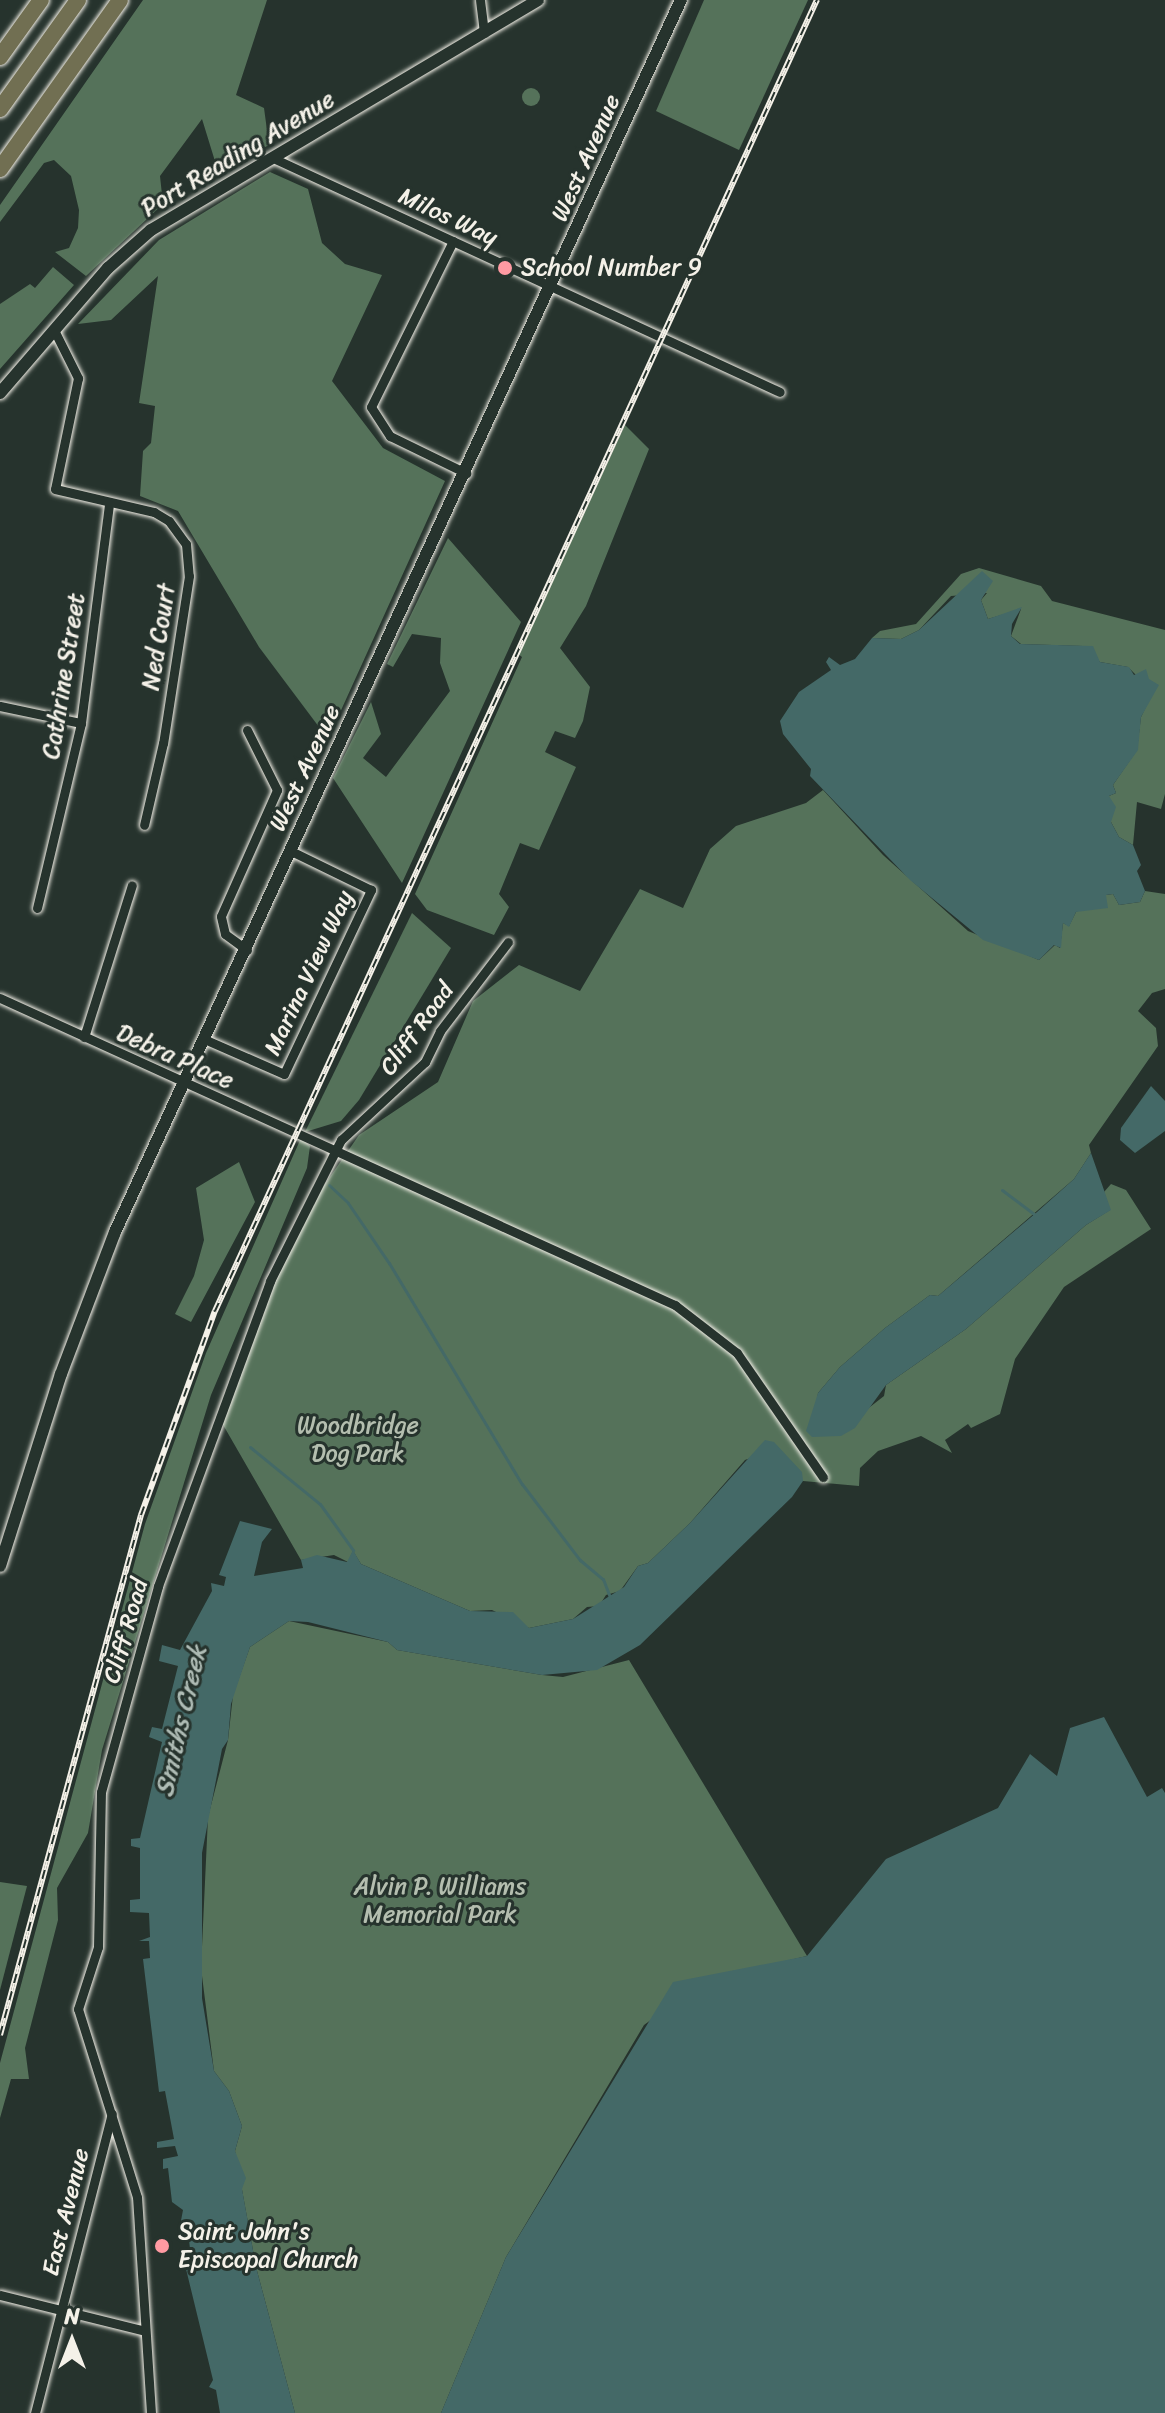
<!DOCTYPE html>
<style>
body{margin:0}
#map{position:relative;width:1165px;height:2413px;overflow:hidden;background:#26332d;font-family:Sriracha,sans-serif}
div>[style]{position:absolute}
[style*='--x']{left:calc(var(--x)*1px);top:calc(var(--y)*1px);width:calc(var(--w)*1px);rotate:calc(var(--a)*1deg)}
.green>*{inset:0;background:#55725a}
.round{border-radius:50%}
.water>*{inset:0;background:#446967}
.stream>*{height:3px;margin:-1.5px;padding:0 1.5px;transform-origin:1.5px;border-radius:1.5px;background:#446967}
.roads{filter:drop-shadow(0 0 2px #f4f1e8) drop-shadow(0 0 2px #f4f1e8)}
.street>*{height:9px;margin:-4.5px;padding:0 4.5px;transform-origin:4.5px;border-radius:4.5px;background:#26332d}
.secondary>*{height:12px;margin:-6px;padding:0 6px;transform-origin:6px;border-radius:6px;background:#26332d}
.highway>*{height:16px;margin:-8px;padding:0 8px;transform-origin:8px;border-radius:8px;background:#716f52}
.rail>*{height:6px;margin-top:-3px;transform-origin:0;background:repeating-linear-gradient(90deg,#26332d 0 9px,#f4f1e8 0 18px);box-sizing:border-box;border-block:2px solid #f4f1e8}
.dots>*{width:22px;height:22px;translate:-50% -50%;box-sizing:border-box;border:4px solid #26332d;border-radius:50%}
span{translate:-50% -50%;white-space:nowrap;text-align:center;line-height:1.15;-webkit-text-stroke:6px #26332d;paint-order:stroke}
.street-label{font-size:24px;color:#f4f1e8}
.poi-label{font-size:24px;color:#f4f1e8}
.left{translate:0 -50%;text-align:left}
.park-label{font-size:24px;color:#b4beaf}
.water-label{font-size:26px;color:#aebbb4;font-style:italic}
.north{position:absolute;left:32px;top:2301px;width:80px;height:80px;-webkit-text-stroke:6px #26332d;paint-order:stroke;rotate:0deg;font-size:22px;font-weight:700;line-height:32px;text-align:center;color:#f4f1e8}
.north::after{content:'';display:block;margin:auto;width:28px;height:36px;background:#f4f1e8;clip-path:polygon(50% 0,100% 100%,50% 72%,0 100%)}
</style>
<div id="map">
<div class="green">
<div style="clip-path:polygon(143px 0,267px 0,236px 95px,264px 108px,269px 145px,218px 171px,202px 119px,160px 176px,163px 204px,86px 276px,55px 252px,69px 248px,78px 228px,79px 210px,71px 176px,54px 160px,44px 163px,0 222px,0 205px)"></div>
<div style="clip-path:polygon(704px 0,808px 0,739px 150px,656px 111px)"></div>
<div class="round" style="left:522px;top:88px;width:18px;height:18px"></div>
<div style="clip-path:polygon(270px 172px,308px 189px,322px 243px,345px 264px,382px 275px,332px 381px,383px 448px,445px 481px,328px 739px,259px 647px,178px 511px,140px 496px,143px 451px,151px 443px,155px 406px,139px 403px,158px 276px,111px 320px,78px 324px,159px 240px)"></div>
<div style="clip-path:polygon(53px 267px,74px 285px,0 369px,0 304px,30px 284px,35px 288px)"></div>
<div style="clip-path:polygon(625px 425px,649px 449px,586px 606px,560px 648px,590px 687px,583px 721px,575px 738px,555px 731px,545px 752px,576px 767px,539px 850px,520px 843px,499px 894px,509px 907px,494px 935px,427px 910px,415px 894px,522px 657px,518px 654px)"></div>
<div style="clip-path:polygon(448px 538px,521px 622px,402px 883px,333px 778px,371px 702px,381px 734px,363px 758px,386px 777px,450px 691px,440px 663px,441px 638px,412px 634px,393px 667px,387px 664px)"></div>
<div style="clip-path:polygon(979px 568px,1041px 586px,1052px 601px,1165px 630px,1165px 794px,1161px 809px,1137px 802px,1133px 845px,1119px 837px,1111px 822px,1109px 796px,1116px 793px,1113px 785px,1137px 750px,1141px 717px,1153px 692px,1128px 667px,1100px 662px,1083px 646px,1021px 644px,1011px 636px,1021px 609px,988px 619px,981px 600px,987px 593px,951px 596px,919px 630px,901px 639px,872px 638px,880px 631px,916px 624px,961px 574px)"></div>
<div style="clip-path:polygon(823px 790px,883px 855px,968px 931px,1039px 960px,1055px 945px,1060px 948px,1063px 923px,1069px 926px,1076px 912px,1106px 895px,1113px 894px,1119px 905px,1140px 902px,1145px 891px,1165px 894px,1165px 989px,1152px 993px,1138px 1011px,1156px 1028px,1158px 1046px,1089px 1145px,1091px 1153px,1074px 1179px,938px 1296px,930px 1295px,885px 1328px,840px 1367px,818px 1393px,816px 1411px,861px 1414px,884px 1396px,886px 1385px,966px 1329px,1086px 1225px,1110px 1210px,1104px 1192px,1111px 1184px,1126px 1190px,1151px 1229px,1064px 1287px,1015px 1359px,1000px 1414px,971px 1428px,968px 1424px,945px 1440px,952px 1453px,921px 1436px,878px 1451px,860px 1468px,859px 1486px,803px 1481px,776px 1448px,745px 1460px,690px 1523px,648px 1563px,638px 1566px,620px 1591px,606px 1595px,599px 1606px,587px 1607px,573px 1619px,529px 1628px,492px 1610px,470px 1611px,361px 1564px,353px 1551px,348px 1562px,334px 1555px,301px 1560px,222px 1423px,282px 1261px,323px 1187px,359px 1135px,438px 1082px,473px 1001px,519px 965px,580px 991px,640px 889px,683px 908px,710px 849px,736px 826px,806px 803px)"></div>
<div style="clip-path:polygon(412px 913px,451px 948px,359px 1100px,341px 1121px,305px 1132px)"></div>
<div style="clip-path:polygon(301px 1138px,310px 1146px,307px 1168px,211px 1395px,102px 1750px,88px 1833px,57px 1888px,58px 1920px,25px 2048px,29px 2079px,11px 2079px,0 2118px,0 2063px,145px 1524px,206px 1353px)"></div>
<div style="clip-path:polygon(239px 1162px,255px 1202px,191px 1322px,175px 1314px,194px 1276px,204px 1240px,196px 1188px)"></div>
<div style="clip-path:polygon(289px 1621px,388px 1642px,397px 1650px,542px 1675px,563px 1677px,629px 1660px,807px 1956px,705px 1980px,644px 2025px,506px 2257px,441px 2413px,295px 2413px,256px 2267px,235px 2151px,242px 2126px,229px 2091px,214px 2071px,201px 1968px,208px 1817px,228px 1740px,233px 1695px,250px 1647px)"></div>
<div style="clip-path:polygon(0 1882px,27px 1886px,0 1990px)"></div>
</div>
<div class="water">
<div style="clip-path:polygon(982px 571px,993px 581px,981px 600px,988px 619px,1022px 607px,1012px 624px,1011px 636px,1020px 644px,1093px 646px,1100px 662px,1129px 667px,1134px 675px,1146px 669px,1149px 679px,1159px 685px,1141px 717px,1138px 750px,1113px 785px,1116px 793px,1109px 796px,1116px 807px,1111px 822px,1119px 837px,1133px 845px,1141px 865px,1137px 871px,1145px 891px,1140px 902px,1119px 905px,1113px 894px,1106px 895px,1108px 908px,1076px 912px,1069px 927px,1063px 923px,1061px 948px,1054px 945px,1039px 960px,983px 940px,910px 880px,810px 776px,811px 769px,783px 734px,780px 721px,799px 692px,831px 670px,826px 662px,829px 657px,840px 665px,855px 659px,872px 638px,901px 639px,919px 630px)"></div>
<div style="clip-path:polygon(1151px 1086px,1165px 1101px,1165px 1131px,1135px 1153px,1120px 1140px,1121px 1128px)"></div>
<div style="clip-path:polygon(1091px 1153px,1111px 1210px,1086px 1225px,966px 1329px,886px 1385px,855px 1428px,841px 1436px,812px 1437px,806px 1431px,818px 1393px,840px 1367px,885px 1328px,930px 1295px,938px 1296px,1037px 1212px,1074px 1179px)"></div>
<div style="clip-path:polygon(765px 1440px,774px 1442px,802px 1472px,803px 1481px,792px 1497px,640px 1645px,597px 1670px,542px 1675px,397px 1650px,388px 1642px,308px 1622px,289px 1621px,250px 1647px,231px 1704px,228px 1740px,222px 1749px,202px 1853px,202px 1998px,214px 2071px,229px 2091px,242px 2126px,235px 2151px,246px 2178px,242px 2189px,256px 2267px,295px 2413px,220px 2413px,216px 2390px,209px 2387px,213px 2380px,186px 2269px,192px 2267px,188px 2231px,179px 2231px,183px 2210px,172px 2202px,168px 2168px,163px 2169px,163px 2159px,178px 2156px,175px 2146px,157px 2148px,157px 2142px,174px 2139px,165px 2091px,159px 2092px,143px 1959px,150px 1958px,149px 1941px,139px 1941px,150px 1937px,149px 1913px,130px 1912px,130px 1900px,140px 1899px,140px 1848px,131px 1846px,131px 1839px,140px 1838px,162px 1742px,149px 1737px,152px 1727px,162px 1729px,178px 1666px,159px 1661px,162px 1645px,180px 1650px,212px 1591px,211px 1583px,224px 1586px,226px 1577px,219px 1575px,240px 1521px,272px 1529px,262px 1542px,254px 1576px,303px 1568px,301px 1560px,317px 1555px,347px 1562px,353px 1550px,361px 1564px,470px 1611px,513px 1612px,529px 1628px,573px 1619px,624px 1587px,638px 1566px,648px 1563px,690px 1523px)"></div>
<div style="clip-path:polygon(1104px 1717px,1147px 1797px,1162px 1788px,1165px 1793px,1165px 2413px,441px 2413px,506px 2257px,673px 1982px,807px 1956px,886px 1859px,998px 1808px,1030px 1754px,1057px 1776px,1070px 1728px)"></div>
</div>
<div class="stream">
<div style="--x:329;--y:1185;--w:26;--a:43"></div>
<div style="--x:348;--y:1203;--w:73;--a:55.7"></div>
<div style="--x:389;--y:1263;--w:258;--a:59"></div>
<div style="--x:522;--y:1484;--w:96;--a:52.7"></div>
<div style="--x:580;--y:1560;--w:30;--a:40"></div>
<div style="--x:603;--y:1579;--w:19;--a:69"></div>
<div style="--x:1002;--y:1190;--w:40;--a:37"></div>
<div style="--x:250;--y:1447;--w:90;--a:39.2"></div>
<div style="--x:320;--y:1504;--w:57;--a:54.3"></div>
</div>
<div class="roads">
<div class="street">
<div style="--x:480;--y:0;--w:33;--a:83"></div>
<div style="--x:273;--y:158;--w:558;--a:24.78"></div>
<div style="--x:453;--y:241;--w:185;--a:116.3"></div>
<div style="--x:371;--y:407;--w:35;--a:57"></div>
<div style="--x:390;--y:436;--w:85;--a:26"></div>
<div style="--x:54;--y:330;--w:54;--a:63.4"></div>
<div style="--x:78;--y:378;--w:113;--a:101.7"></div>
<div style="--x:55;--y:489;--w:102;--a:13.1"></div>
<div style="--x:154;--y:512;--w:17;--a:31"></div>
<div style="--x:169;--y:521;--w:29;--a:54"></div>
<div style="--x:186;--y:544;--w:32;--a:85"></div>
<div style="--x:189;--y:576;--w:169;--a:98.8"></div>
<div style="--x:163;--y:743;--w:84;--a:103"></div>
<div style="--x:0;--y:706;--w:83;--a:11.9"></div>
<div style="--x:37;--y:908;--w:190;--a:-76.6"></div>
<div style="--x:81;--y:723;--w:222;--a:-82.7"></div>
<div style="--x:247;--y:950;--w:27;--a:-144"></div>
<div style="--x:225;--y:934;--w:18;--a:-103"></div>
<div style="--x:221;--y:916;--w:138;--a:-66"></div>
<div style="--x:277;--y:790;--w:67;--a:-116.6"></div>
<div style="--x:0;--y:998;--w:742;--a:24.46"></div>
<div style="--x:675;--y:1305;--w:78;--a:37.7"></div>
<div style="--x:737;--y:1353;--w:151;--a:55.3"></div>
<div style="--x:84;--y:1037;--w:159;--a:-72.5"></div>
<div style="--x:204;--y:1039;--w:87;--a:23.6"></div>
<div style="--x:284;--y:1074;--w:204;--a:-64.7"></div>
<div style="--x:371;--y:890;--w:89;--a:-154"></div>
<div style="--x:0;--y:2295;--w:149;--a:13.9"></div>
<div style="--x:35;--y:2413;--w:309;--a:-75.6"></div>
<div style="--x:151;--y:2413;--w:216;--a:-93.7"></div>
<div style="--x:137;--y:2197;--w:197;--a:-107.4"></div>
<div style="--x:78;--y:2009;--w:65;--a:-72.1"></div>
<div style="--x:98;--y:1947;--w:155;--a:-88.9"></div>
<div style="--x:101;--y:1792;--w:214;--a:-74.5"></div>
<div style="--x:158;--y:1586;--w:325;--a:-69.8"></div>
<div style="--x:270;--y:1281;--w:158;--a:-63.3"></div>
<div style="--x:341;--y:1140;--w:115;--a:-42.9"></div>
<div style="--x:425;--y:1062;--w:34;--a:-64"></div>
<div style="--x:440;--y:1031;--w:112;--a:-52.6"></div>
</div>
<div class="secondary">
<div style="--x:0;--y:393;--w:165;--a:-49.2"></div>
<div style="--x:108;--y:268;--w:57;--a:-41.5"></div>
<div style="--x:151;--y:230;--w:450;--a:-30.7"></div>
<div style="--x:0;--y:1566;--w:201;--a:-72.4"></div>
<div style="--x:61;--y:1374;--w:152;--a:-69.2"></div>
<div style="--x:115;--y:1232;--w:1356;--a:-65.33"></div>
</div>
<div class="highway">
<div style="--x:0;--y:57;--w:70;--a:-54.3"></div>
<div style="--x:0;--y:109;--w:134;--a:-54.4"></div>
<div style="--x:0;--y:169;--w:207;--a:-54.6"></div>
</div>
</div>
<div class="rail">
<div style="--x:0;--y:2035;--w:539;--a:-74.83"></div>
<div style="--x:141;--y:1515;--w:217;--a:-70.1"></div>
<div style="--x:215;--y:1311;--w:1443;--a:-65.34"></div>
</div>
<div class="dots">
<div style="left:505px;top:268px;background:#ff9aa2"></div>
<div style="left:162px;top:2246px;background:#ff9aa2"></div>
</div>
<div class="street-label">
<span style="left:238px;top:154px;rotate:-31deg">Port Reading Avenue</span>
<span style="left:586px;top:158px;rotate:-66deg">West Avenue</span>
<span style="left:448px;top:217px;rotate:25deg">Milos Way</span>
<span style="left:159px;top:637px;rotate:-81deg">Ned Court</span>
<span style="left:64px;top:676px;rotate:-81deg">Cathrine Street</span>
<span style="left:305px;top:768px;rotate:-65deg">West Avenue</span>
<span style="left:309px;top:973px;rotate:-65deg">Marina View Way</span>
<span style="left:417px;top:1029px;rotate:-54deg">Cliff Road</span>
<span style="left:175px;top:1057px;rotate:24deg">Debra Place</span>
<span style="left:126px;top:1631px;rotate:-74deg">Cliff Road</span>
<span style="left:66px;top:2212px;rotate:-76deg">East Avenue</span>
</div>
<div class="poi-label">
<span class="left" style="left:521px;top:268px">School Number 9</span>
<span class="left" style="left:178px;top:2246px">Saint John's<br>Episcopal Church</span>
</div>
<div class="park-label">
<span style="left:358px;top:1440px">Woodbridge<br>Dog Park</span>
<span style="left:440px;top:1901px">Alvin P. Williams<br>Memorial Park</span>
</div>
<div class="water-label">
<span style="left:181px;top:1721px;rotate:-77deg">Smiths Creek</span>
</div>
<div class="north">N</div>
</div>
